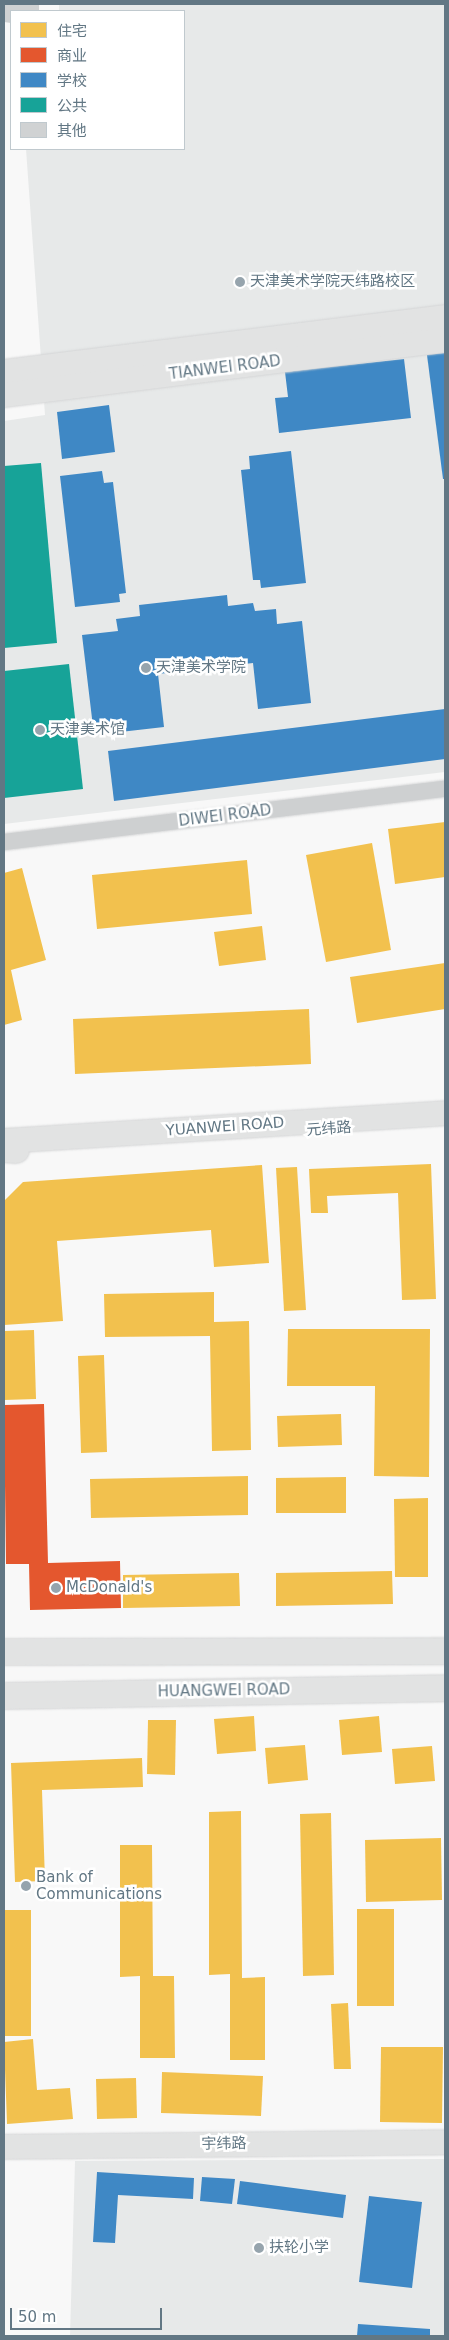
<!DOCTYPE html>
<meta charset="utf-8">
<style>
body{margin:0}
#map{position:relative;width:449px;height:2340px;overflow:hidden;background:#f8f8f8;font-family:"DejaVu Sans","Noto Sans SC",sans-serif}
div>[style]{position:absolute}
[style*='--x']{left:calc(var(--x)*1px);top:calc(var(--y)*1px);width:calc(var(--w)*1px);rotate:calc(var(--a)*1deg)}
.built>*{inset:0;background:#e7e9e9}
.homes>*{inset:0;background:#f2c14e}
.shops>*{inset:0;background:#e4572e}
.schools>*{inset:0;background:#3f88c5}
.public>*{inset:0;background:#17a398}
.building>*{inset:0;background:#d0d2d3}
.roads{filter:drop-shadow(0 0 1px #d4d5d6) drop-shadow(0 0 1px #d4d5d6)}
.street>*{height:16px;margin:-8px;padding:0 8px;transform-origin:8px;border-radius:8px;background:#ced0d1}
.secondary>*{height:24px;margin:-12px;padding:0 12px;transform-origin:12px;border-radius:12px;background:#e2e3e3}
.primary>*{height:26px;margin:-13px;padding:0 13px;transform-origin:13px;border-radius:13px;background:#e2e3e3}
.dots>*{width:14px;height:14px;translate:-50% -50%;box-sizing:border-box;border:2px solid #fff;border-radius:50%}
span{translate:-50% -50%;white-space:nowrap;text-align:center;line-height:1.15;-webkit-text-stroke:5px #fff;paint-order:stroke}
.poi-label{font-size:15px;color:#627784}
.left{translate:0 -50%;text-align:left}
.street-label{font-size:15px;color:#627784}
.frame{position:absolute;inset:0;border:5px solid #627784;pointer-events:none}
.legend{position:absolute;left:10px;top:10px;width:175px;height:140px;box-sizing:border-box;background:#fff;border:1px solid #c0c9ce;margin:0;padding:6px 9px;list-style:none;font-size:15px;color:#627784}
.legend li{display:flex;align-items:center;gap:10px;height:25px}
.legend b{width:25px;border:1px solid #c0c9ce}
.scale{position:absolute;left:10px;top:2308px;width:152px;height:22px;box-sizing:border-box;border:2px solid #627784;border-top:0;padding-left:6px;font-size:15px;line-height:18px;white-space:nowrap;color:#627784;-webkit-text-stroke:4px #fff;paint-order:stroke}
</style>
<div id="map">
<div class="built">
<div style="clip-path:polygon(59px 4px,445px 4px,445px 772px,4px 824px,4px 421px,45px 415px,26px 149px,184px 149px,184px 11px,59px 11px)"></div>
<div style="clip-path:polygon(445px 2159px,445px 2336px,70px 2336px,75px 2161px)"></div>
</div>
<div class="homes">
<div style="clip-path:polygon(445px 822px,445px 877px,395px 884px,388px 829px)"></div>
<div style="clip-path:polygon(372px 843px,391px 950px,326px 962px,306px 855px)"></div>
<div style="clip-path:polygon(247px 860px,252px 914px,97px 929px,92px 875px)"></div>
<div style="clip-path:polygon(22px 868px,46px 960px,11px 970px,22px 1020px,4px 1025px,4px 873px)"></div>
<div style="clip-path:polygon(262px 926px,266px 960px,219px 966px,214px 932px)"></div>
<div style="clip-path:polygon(445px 963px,445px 1009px,357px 1023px,350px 977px)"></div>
<div style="clip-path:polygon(309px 1009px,311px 1064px,75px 1074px,73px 1019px)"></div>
<div style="clip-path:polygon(431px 1164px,436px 1299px,402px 1300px,398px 1193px,327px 1196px,328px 1213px,311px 1213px,309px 1169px)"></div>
<div style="clip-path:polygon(262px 1165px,269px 1263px,214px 1267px,211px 1230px,57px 1241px,63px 1321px,4px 1325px,4px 1201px,23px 1182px)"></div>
<div style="clip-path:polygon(297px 1167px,306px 1310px,284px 1311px,276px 1168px)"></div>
<div style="clip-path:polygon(214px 1292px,214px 1322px,249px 1321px,251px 1450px,212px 1451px,210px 1336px,105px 1337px,104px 1294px)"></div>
<div style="clip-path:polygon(288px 1329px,430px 1329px,429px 1477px,374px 1476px,375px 1386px,287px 1386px)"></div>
<div style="clip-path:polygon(34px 1330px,36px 1399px,4px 1400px,4px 1331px)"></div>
<div style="clip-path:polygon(104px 1355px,107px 1452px,81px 1453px,78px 1356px)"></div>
<div style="clip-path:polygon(341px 1414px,342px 1445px,278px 1447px,277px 1416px)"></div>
<div style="clip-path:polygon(248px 1476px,248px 1515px,91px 1518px,90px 1479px)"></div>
<div style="clip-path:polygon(346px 1477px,346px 1513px,276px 1513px,276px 1478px)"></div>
<div style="clip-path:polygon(428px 1498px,428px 1577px,395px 1577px,394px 1499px)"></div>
<div style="clip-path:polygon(392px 1571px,393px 1604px,276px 1606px,276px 1573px)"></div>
<div style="clip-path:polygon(239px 1573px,240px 1606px,123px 1608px,123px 1575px)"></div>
<div style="clip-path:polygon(254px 1716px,256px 1751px,217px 1754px,214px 1719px)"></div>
<div style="clip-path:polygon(379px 1716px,382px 1752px,342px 1755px,339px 1720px)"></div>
<div style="clip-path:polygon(148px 1720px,176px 1720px,175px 1775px,147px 1774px)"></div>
<div style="clip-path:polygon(305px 1745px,308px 1780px,268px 1784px,265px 1748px)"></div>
<div style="clip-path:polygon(432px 1746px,435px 1781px,395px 1784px,392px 1749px)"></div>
<div style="clip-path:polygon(142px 1758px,143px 1787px,42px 1790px,45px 1881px,15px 1882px,11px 1763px)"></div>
<div style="clip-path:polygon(241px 1811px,242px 1978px,265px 1977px,265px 2060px,230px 2060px,230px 1974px,209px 1975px,209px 1812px)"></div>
<div style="clip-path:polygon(331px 1813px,334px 1975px,303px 1976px,300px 1814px)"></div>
<div style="clip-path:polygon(441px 1838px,442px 1900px,366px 1902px,365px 1840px)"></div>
<div style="clip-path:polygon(120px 1845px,152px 1845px,153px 1976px,174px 1976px,175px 2058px,140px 2058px,140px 1976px,120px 1977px)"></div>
<div style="clip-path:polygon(357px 1909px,394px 1909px,394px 2006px,357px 2006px)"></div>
<div style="clip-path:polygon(4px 1910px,31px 1910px,31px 2036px,4px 2036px)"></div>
<div style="clip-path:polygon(348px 2003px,351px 2069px,334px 2069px,331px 2004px)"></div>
<div style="clip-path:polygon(33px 2039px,37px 2090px,70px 2088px,73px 2119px,7px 2124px,4px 2042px)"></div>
<div style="clip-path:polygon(381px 2047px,443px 2047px,442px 2123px,380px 2122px)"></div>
<div style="clip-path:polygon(162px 2072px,263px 2076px,261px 2116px,161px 2113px)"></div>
<div style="clip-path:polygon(136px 2078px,137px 2118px,97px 2119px,96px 2079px)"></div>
</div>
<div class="shops">
<div style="clip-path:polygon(44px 1404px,48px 1563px,120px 1561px,121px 1608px,30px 1610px,29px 1564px,6px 1564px,4px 1405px)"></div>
</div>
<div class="schools">
<div style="clip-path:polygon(445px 353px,445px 479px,443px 479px,427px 355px)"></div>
<div style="clip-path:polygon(404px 359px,411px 418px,279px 433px,275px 398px,288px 397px,285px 372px)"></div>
<div style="clip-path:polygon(109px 405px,115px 452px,62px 459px,57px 412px)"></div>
<div style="clip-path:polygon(291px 451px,306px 583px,261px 588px,260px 580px,253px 580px,241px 470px,250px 469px,249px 456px)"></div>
<div style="clip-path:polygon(102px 471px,104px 483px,113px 482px,126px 593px,119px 594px,120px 602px,75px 607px,60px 476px)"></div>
<div style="clip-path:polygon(227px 595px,228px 606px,253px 603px,255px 611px,276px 609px,277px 624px,302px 621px,311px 703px,258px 709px,253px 663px,158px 674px,164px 727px,94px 735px,82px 635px,118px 631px,116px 619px,140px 616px,139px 605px)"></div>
<div style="clip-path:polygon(445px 709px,445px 759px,114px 801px,108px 751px)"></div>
<div style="clip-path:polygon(97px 2172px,194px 2178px,193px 2199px,118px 2195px,115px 2243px,93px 2242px)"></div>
<div style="clip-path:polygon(202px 2177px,235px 2179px,232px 2204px,200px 2201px)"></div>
<div style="clip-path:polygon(240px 2181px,346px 2195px,343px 2218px,237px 2204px)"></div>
<div style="clip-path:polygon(369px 2196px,422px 2202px,412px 2288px,359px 2282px)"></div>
<div style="clip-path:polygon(358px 2324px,430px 2329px,430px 2336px,357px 2336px)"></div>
</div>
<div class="public">
<div style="clip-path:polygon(41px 463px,57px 643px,4px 648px,4px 466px)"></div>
<div style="clip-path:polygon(69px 664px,83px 789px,4px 798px,4px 671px)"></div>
</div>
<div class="building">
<div style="clip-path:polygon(4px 4px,39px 4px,39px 11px,11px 11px,11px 23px,4px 22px)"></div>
</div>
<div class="roads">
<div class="street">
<div style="--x:4;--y:842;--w:444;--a:-6.9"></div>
</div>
<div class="secondary">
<div style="--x:4;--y:372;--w:444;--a:-7.1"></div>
<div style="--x:4;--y:395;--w:444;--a:-7.1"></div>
<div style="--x:4;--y:1141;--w:442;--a:-3.6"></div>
<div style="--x:4;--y:2147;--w:441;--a:-0.6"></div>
</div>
<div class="primary">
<div style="--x:4;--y:1149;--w:12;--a:5"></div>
<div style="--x:4;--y:1652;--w:441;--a:-0.1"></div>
<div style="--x:4;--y:1696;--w:441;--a:-1"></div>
</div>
</div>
<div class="dots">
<div style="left:240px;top:282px;background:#96a4ad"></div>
<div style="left:146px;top:668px;background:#96a4ad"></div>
<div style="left:40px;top:730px;background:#96a4ad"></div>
<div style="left:56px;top:1588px;background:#96a4ad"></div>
<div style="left:26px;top:1886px;background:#96a4ad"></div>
<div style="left:259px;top:2248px;background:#96a4ad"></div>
</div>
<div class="poi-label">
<span class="left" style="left:250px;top:282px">天津美术学院天纬路校区</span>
<span class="left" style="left:156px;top:668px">天津美术学院</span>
<span class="left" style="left:50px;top:730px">天津美术馆</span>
<span class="left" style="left:66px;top:1588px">McDonald's</span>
<span class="left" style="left:36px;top:1886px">Bank of<br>Communications</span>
<span class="left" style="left:269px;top:2248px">扶轮小学</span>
</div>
<div class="street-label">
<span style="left:225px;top:368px;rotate:-7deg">TIANWEI ROAD</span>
<span style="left:225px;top:816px;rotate:-7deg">DIWEI ROAD</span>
<span style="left:225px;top:1127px;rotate:-4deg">YUANWEI ROAD</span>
<span style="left:329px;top:1129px;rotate:-4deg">元纬路</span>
<span style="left:224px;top:1691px;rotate:-1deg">HUANGWEI ROAD</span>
<span style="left:224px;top:2144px;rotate:-1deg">宇纬路</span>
</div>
<div class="frame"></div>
<ul class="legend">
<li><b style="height:14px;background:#f2c14e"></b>住宅</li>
<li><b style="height:14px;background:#e4572e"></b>商业</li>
<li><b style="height:14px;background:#3f88c5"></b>学校</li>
<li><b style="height:14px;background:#17a398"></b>公共</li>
<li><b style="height:14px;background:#d0d2d3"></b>其他</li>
</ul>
<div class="scale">50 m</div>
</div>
